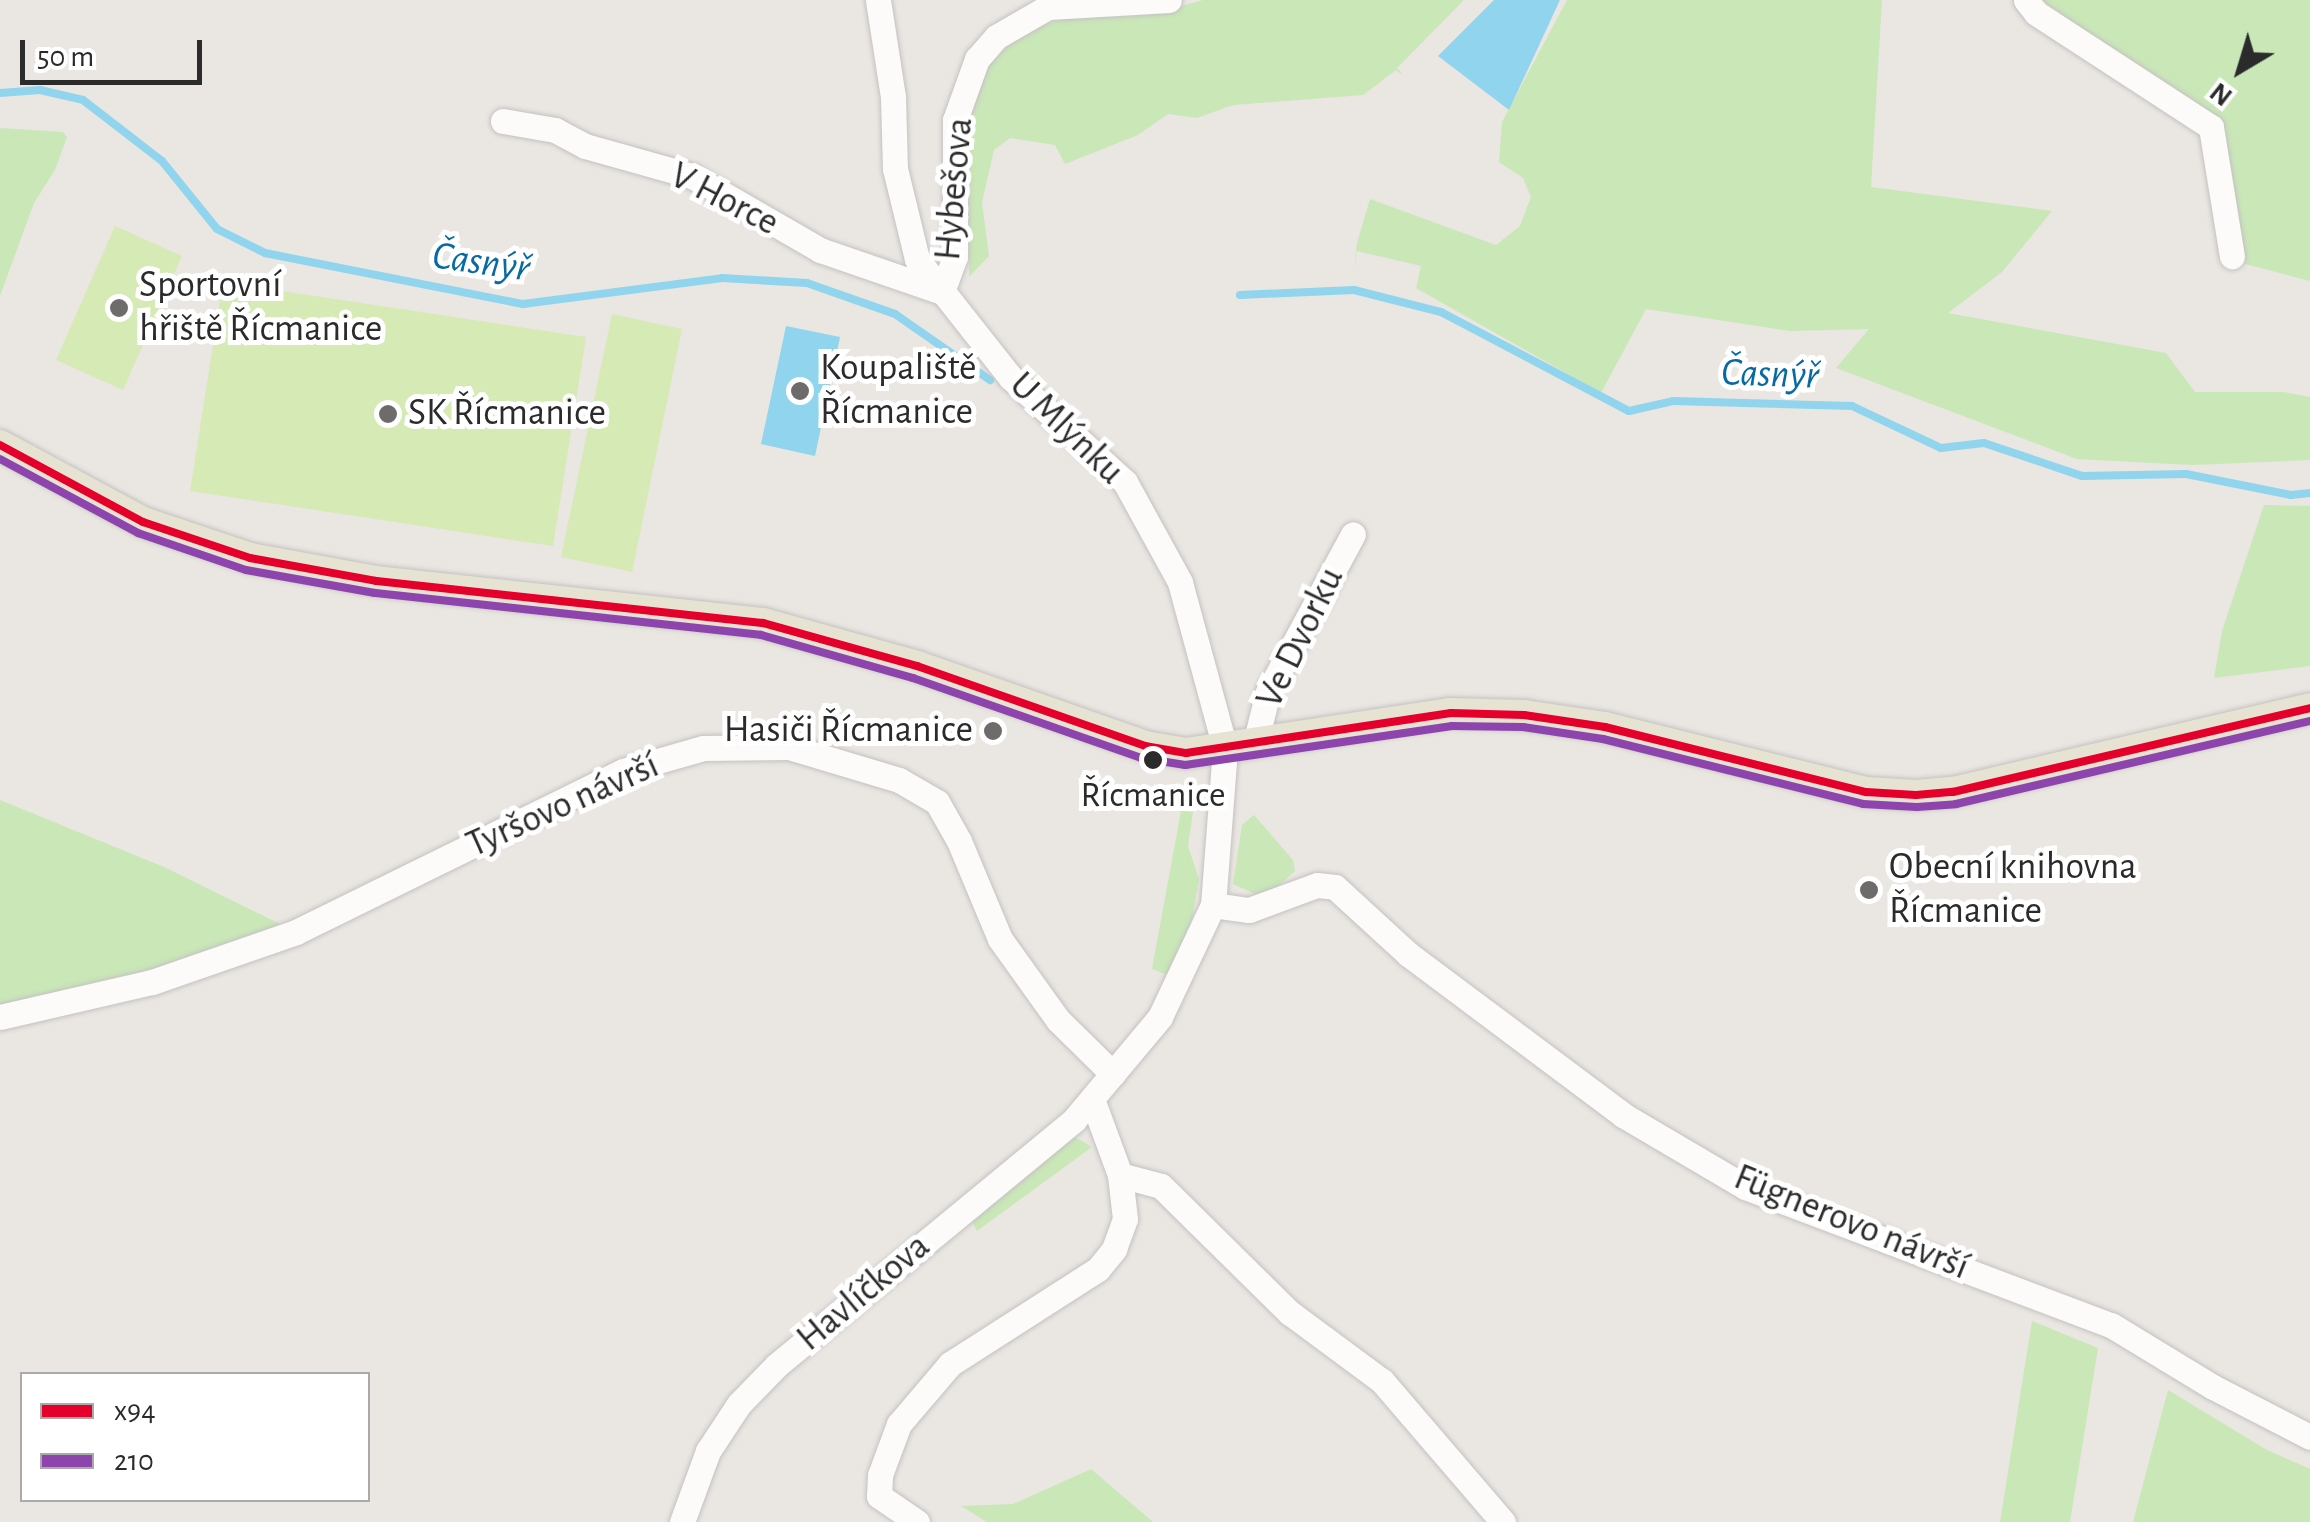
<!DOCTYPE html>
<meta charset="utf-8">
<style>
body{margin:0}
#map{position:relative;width:2310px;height:1522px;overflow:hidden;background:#eae6e1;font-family:"Alegreya Sans",sans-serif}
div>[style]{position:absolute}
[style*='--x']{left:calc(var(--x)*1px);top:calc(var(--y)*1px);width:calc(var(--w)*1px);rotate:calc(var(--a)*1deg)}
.green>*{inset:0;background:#cae7b8}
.pitch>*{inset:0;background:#d6eab6}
.water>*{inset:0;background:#91d4ee}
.stream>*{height:8px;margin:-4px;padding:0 4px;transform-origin:4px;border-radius:4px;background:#91d4ee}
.roads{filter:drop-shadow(0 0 2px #c3c2c2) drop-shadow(0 0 2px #c3c2c2)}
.minor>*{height:25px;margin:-12.5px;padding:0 12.5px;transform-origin:12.5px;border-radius:12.5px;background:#fcfbfa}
.major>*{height:30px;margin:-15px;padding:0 15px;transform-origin:15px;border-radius:15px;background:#e7e3d3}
.bus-1>*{height:8px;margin:-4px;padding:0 4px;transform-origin:4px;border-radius:4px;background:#e4002b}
.bus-2>*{height:8px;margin:-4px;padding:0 4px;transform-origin:4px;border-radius:4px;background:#8e44ad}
.dots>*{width:28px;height:28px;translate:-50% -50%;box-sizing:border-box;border:5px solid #fff;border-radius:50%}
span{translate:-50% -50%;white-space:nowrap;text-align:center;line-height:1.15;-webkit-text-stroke:10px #fff;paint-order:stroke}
.bus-label{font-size:36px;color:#2b2b2b}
.street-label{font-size:38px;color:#2b2b2b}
.poi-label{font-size:38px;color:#2b2b2b}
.left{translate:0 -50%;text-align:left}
.right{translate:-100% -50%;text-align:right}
.water-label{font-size:40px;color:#076aa3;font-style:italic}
.legend{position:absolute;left:20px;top:1372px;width:350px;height:130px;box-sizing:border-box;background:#fff;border:2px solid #aaa;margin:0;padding:12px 18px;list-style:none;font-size:30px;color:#2b2b2b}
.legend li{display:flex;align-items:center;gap:20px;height:50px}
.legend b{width:50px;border:2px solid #aaa}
.north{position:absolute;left:2190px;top:20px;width:100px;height:100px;-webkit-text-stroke:8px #fff;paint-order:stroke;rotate:218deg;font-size:28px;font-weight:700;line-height:40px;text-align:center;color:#2b2b2b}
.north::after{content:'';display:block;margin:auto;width:35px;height:45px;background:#2b2b2b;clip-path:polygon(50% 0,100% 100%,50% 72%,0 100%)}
.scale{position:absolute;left:20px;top:40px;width:182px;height:45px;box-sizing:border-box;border:5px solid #2b2b2b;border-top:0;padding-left:12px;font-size:30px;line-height:35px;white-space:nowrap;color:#2b2b2b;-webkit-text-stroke:8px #fff;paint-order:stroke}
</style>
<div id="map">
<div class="green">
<div style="clip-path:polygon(1203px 0,1464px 0,1397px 68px,1404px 76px,1396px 70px,1363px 95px,1233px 105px,1197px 118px,1168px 114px,1138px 135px,1065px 164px,1055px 145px,1010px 138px,994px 150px,982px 202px,989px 256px,969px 277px,969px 123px,984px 71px,1014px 39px,1032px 28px,1063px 19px,1149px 15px)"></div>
<div style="clip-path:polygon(1567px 0,1882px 0,1871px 187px,2052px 211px,2002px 272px,1948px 313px,2166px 353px,2195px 392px,2284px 392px,2310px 397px,2310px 460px,2192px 465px,2077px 459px,1836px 368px,1869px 329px,1790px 331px,1646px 309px,1601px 393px,1416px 288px,1421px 266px,1357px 251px,1354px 272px,1357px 243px,1370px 199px,1496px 245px,1520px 226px,1531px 197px,1523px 178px,1499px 162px,1502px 122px)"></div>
<div style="clip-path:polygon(2041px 0,2310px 0,2310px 281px,2238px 262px,2223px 126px)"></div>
<div style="clip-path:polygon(0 128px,63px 132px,67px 137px,55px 170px,34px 203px,0 296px)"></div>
<div style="clip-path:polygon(2264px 505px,2310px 506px,2310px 666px,2214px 678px,2222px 631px)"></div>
<div style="clip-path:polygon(0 800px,164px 867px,280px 924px,185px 961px,0 1005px)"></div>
<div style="clip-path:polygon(1181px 811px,1193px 812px,1188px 846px,1199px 879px,1189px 936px,1170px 976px,1152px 969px)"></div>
<div style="clip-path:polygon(1254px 815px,1293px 860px,1295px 871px,1274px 890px,1255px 894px,1233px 884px,1242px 825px)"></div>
<div style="clip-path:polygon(1070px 1134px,1092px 1147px,977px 1231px,972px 1222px)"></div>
<div style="clip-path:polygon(2032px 1321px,2098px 1348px,2070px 1522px,2000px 1522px)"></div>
<div style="clip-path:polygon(2168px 1390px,2267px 1450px,2310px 1469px,2310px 1522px,2133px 1522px)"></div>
<div style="clip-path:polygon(1091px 1469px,1153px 1522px,987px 1522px,961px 1506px,1013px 1504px)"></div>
</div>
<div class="pitch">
<div style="clip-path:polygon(115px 226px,182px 256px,123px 390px,56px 360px)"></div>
<div style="clip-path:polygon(223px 282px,586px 337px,553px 546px,190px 491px)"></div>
<div style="clip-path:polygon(612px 314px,682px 329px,632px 572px,561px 557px)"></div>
</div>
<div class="water">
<div style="clip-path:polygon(1494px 0,1560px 0,1509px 110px,1438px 56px)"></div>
<div style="clip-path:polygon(786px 326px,840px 337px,815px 456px,761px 444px)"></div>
</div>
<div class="stream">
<div style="--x:0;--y:93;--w:40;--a:-4.3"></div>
<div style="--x:40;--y:90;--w:44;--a:13.1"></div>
<div style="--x:83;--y:100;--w:100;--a:37.7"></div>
<div style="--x:162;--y:161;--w:87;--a:51"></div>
<div style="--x:217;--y:229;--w:54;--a:26.6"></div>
<div style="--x:265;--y:253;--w:263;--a:11.2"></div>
<div style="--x:523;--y:304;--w:201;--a:-7.4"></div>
<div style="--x:722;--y:278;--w:85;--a:3.4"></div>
<div style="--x:807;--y:283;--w:93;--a:19.4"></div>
<div style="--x:895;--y:314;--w:116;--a:34.8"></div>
<div style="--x:1240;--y:295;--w:114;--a:-2.5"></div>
<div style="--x:1354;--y:290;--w:90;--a:14.2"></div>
<div style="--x:1441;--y:312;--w:212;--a:27.8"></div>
<div style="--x:1629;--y:411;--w:45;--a:-12.8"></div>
<div style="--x:1673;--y:401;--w:179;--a:1.6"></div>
<div style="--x:1852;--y:406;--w:98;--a:25.3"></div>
<div style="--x:1941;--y:448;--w:43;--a:-6.6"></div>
<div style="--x:1984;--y:443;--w:103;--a:18.6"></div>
<div style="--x:2082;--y:476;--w:104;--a:-1.1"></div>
<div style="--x:2186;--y:474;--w:107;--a:11.3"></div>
<div style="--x:2291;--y:495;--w:19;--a:-6"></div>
</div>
<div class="roads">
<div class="minor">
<div style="--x:2026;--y:0;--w:16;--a:52"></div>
<div style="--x:2036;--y:13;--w:209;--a:33.1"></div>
<div style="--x:2211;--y:127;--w:131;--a:80.8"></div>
<div style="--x:503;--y:121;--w:53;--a:9.8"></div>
<div style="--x:555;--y:130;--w:34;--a:28"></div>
<div style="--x:585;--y:146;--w:111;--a:15.7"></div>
<div style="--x:692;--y:176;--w:148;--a:30"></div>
<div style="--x:820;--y:250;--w:129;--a:19"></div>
<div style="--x:942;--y:292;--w:37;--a:-70"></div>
<div style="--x:955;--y:257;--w:137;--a:-90"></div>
<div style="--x:955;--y:120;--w:65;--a:-70.2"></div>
<div style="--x:977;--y:59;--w:29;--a:-49"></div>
<div style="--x:996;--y:37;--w:60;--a:-30"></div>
<div style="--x:1048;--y:7;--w:121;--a:-3.3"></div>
<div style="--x:1255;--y:744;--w:54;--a:-76"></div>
<div style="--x:1268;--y:692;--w:179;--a:-61.7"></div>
<div style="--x:1213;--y:905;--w:36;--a:8"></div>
<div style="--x:1249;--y:910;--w:72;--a:-20.2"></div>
<div style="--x:1317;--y:885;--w:18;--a:6"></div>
<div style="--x:1335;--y:887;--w:99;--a:42.5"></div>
<div style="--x:1408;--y:954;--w:269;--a:36.8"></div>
<div style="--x:1623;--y:1115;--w:142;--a:30.5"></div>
<div style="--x:1745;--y:1187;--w:391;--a:20.7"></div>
<div style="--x:2111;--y:1325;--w:119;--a:31.3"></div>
<div style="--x:2213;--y:1387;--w:109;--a:27.3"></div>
<div style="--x:0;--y:1017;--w:156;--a:-13"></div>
<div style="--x:152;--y:982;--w:152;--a:-19.1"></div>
<div style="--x:296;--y:932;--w:364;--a:-26.2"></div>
<div style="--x:623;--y:771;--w:83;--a:-16"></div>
<div style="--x:703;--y:748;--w:86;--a:-0.7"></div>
<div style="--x:789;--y:747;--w:115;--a:16.7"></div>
<div style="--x:899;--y:780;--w:44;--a:30.1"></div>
<div style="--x:937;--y:802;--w:45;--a:60.6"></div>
<div style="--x:959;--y:841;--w:106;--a:67.3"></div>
<div style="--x:1000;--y:939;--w:100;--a:54.4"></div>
<div style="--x:1058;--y:1020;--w:77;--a:44.5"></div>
<div style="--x:1120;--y:1175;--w:42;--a:15"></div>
<div style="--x:1161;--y:1186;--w:181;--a:44.6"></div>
<div style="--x:1290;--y:1313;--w:114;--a:36.5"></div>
<div style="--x:1382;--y:1381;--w:186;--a:49.4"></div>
<div style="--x:682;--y:1522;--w:76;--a:-69.9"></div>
<div style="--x:708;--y:1451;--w:56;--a:-56.6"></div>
<div style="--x:739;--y:1404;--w:54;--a:-45.7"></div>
<div style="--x:777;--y:1365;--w:385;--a:-39.5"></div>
<div style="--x:1074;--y:1120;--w:134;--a:-50.1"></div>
<div style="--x:1160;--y:1017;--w:124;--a:-64.7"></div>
<div style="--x:1213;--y:905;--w:157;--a:-85.6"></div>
<div style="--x:1225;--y:748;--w:172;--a:-105.2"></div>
<div style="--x:1180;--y:582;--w:114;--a:-118.8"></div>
<div style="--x:1125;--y:482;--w:154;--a:-137.6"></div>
<div style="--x:1011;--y:378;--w:152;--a:-128.3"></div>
<div style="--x:917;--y:259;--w:93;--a:-103.7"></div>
<div style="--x:895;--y:169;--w:72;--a:-91.6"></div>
<div style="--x:893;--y:97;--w:98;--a:-98.8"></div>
<div style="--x:917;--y:1522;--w:46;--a:-145.6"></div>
<div style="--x:879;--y:1496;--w:21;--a:-87"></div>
<div style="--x:880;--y:1475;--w:54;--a:-69.6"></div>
<div style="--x:899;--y:1424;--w:79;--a:-49.6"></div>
<div style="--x:950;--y:1364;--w:176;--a:-32.7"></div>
<div style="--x:1098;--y:1269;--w:26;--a:-51"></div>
<div style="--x:1114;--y:1249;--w:32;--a:-70"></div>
<div style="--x:1125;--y:1219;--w:44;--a:-96.5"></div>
<div style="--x:1120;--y:1175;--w:81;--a:-110.2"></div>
</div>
<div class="major">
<div style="--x:0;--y:445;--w:162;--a:28.3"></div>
<div style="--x:143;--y:522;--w:113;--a:18.6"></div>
<div style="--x:250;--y:558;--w:128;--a:10.3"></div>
<div style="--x:376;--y:581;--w:389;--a:6.2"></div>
<div style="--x:763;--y:623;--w:160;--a:15.6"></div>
<div style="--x:917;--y:666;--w:242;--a:19.3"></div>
<div style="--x:1145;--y:746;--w:42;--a:9.7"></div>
<div style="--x:1186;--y:753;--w:268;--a:-8.6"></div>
<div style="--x:1451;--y:713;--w:73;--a:1.6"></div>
<div style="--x:1524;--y:715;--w:82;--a:8.4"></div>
<div style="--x:1605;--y:727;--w:269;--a:14"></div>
<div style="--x:1866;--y:792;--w:50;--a:3.4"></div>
<div style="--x:1916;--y:795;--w:37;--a:-5"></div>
<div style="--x:1953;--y:792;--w:367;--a:-13.2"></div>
</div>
</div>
<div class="bus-1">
<div style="--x:0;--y:445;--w:162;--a:28.3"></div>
<div style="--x:143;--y:522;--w:113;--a:18.6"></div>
<div style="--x:250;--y:558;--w:128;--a:10.3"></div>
<div style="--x:376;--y:581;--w:389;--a:6.2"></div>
<div style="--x:763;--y:623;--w:160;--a:15.6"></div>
<div style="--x:917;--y:666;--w:242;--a:19.3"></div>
<div style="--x:1145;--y:746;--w:42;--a:9.7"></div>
<div style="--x:1186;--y:753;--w:268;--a:-8.6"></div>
<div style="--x:1451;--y:713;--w:73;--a:1.6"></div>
<div style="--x:1524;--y:715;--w:82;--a:8.4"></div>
<div style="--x:1605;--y:727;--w:269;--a:14"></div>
<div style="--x:1866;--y:792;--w:50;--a:3.4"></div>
<div style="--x:1916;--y:795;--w:37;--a:-5"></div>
<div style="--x:1953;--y:792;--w:367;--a:-13.2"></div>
</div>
<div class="bus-2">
<div style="--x:0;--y:459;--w:157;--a:28.2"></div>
<div style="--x:138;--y:533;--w:114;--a:18.9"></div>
<div style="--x:246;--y:570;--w:131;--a:10.1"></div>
<div style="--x:375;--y:593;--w:388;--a:6.2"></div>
<div style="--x:761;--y:635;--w:158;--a:15.8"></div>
<div style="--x:913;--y:678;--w:242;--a:19.3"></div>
<div style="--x:1141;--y:758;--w:45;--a:9"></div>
<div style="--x:1185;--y:765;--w:270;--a:-8.3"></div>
<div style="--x:1452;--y:726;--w:71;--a:0.8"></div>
<div style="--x:1523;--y:727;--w:81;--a:8.5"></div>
<div style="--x:1603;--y:739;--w:268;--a:14"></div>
<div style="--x:1863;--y:804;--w:54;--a:3.2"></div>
<div style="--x:1917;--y:807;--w:39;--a:-4"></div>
<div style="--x:1956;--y:804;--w:364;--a:-13.2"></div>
</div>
<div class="dots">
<div style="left:119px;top:308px;background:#6e6c6b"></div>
<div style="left:800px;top:391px;background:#6e6c6b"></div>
<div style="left:388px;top:414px;background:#6e6c6b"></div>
<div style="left:993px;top:731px;background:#6e6c6b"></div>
<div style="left:1153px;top:760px;background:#2b2b2b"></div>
<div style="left:1869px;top:890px;background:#6e6c6b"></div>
</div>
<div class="bus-label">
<span style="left:1153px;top:796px">Řícmanice</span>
</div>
<div class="street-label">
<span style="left:955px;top:189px;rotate:-85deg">Hybešova</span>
<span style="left:724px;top:200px;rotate:27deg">V Horce</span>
<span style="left:1066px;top:429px;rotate:44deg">U Mlýnku</span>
<span style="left:1301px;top:638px;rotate:-64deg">Ve Dvorku</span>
<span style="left:563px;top:806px;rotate:-24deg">Tyršovo návrší</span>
<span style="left:1851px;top:1223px;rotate:22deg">Fügnerovo návrší</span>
<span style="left:864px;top:1293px;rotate:-40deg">Havlíčkova</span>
</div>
<div class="poi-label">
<span class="left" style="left:139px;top:308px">Sportovní<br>hřiště Řícmanice</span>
<span class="left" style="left:820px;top:391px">Koupaliště<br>Řícmanice</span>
<span class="left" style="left:408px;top:414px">SK Řícmanice</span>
<span class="right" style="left:973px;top:731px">Hasiči Řícmanice</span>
<span class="left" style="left:1889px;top:890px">Obecní knihovna<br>Řícmanice</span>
</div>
<div class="water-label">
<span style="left:481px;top:262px;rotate:8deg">Časnýř</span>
<span style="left:1770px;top:374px;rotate:2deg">Časnýř</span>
</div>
<ul class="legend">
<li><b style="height:12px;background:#e4002b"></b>x94</li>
<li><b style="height:12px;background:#8e44ad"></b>210</li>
</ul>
<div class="north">N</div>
<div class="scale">50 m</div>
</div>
